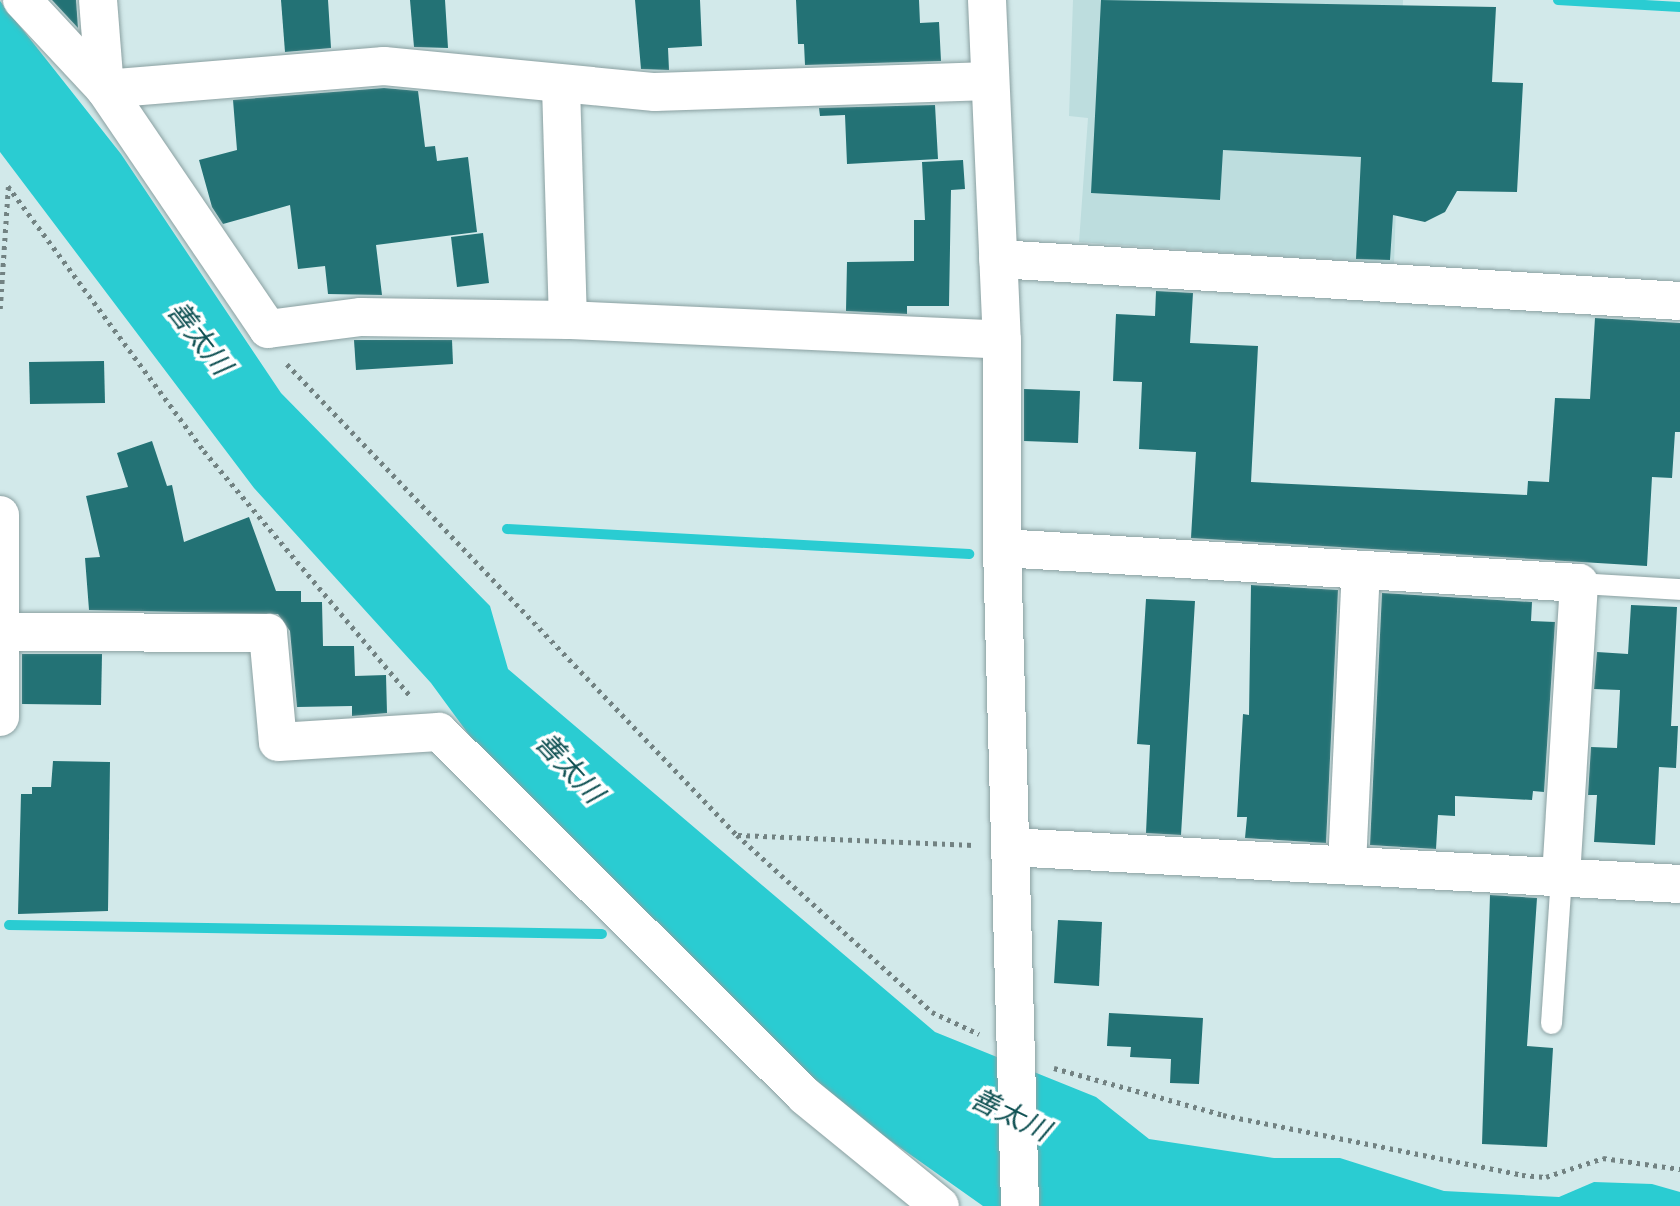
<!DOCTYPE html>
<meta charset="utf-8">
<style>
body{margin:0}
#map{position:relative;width:1680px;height:1206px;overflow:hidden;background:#d2e9ea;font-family:Jost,"Noto Sans JP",sans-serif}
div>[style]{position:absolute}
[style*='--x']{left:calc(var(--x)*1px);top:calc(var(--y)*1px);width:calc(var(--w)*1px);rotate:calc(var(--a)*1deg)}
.built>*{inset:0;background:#bdddde}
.water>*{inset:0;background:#2accd2}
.stream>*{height:10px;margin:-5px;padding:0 5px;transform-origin:5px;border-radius:5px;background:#2accd2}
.building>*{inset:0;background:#237275}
.path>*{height:4.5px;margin-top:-2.25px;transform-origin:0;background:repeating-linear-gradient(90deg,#728282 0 3.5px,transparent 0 8.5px)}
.roads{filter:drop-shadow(0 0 2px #8aa0a1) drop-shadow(0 0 2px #8aa0a1)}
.lane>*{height:21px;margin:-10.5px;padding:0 10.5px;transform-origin:10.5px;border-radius:10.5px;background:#fff}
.street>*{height:38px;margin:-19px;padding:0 19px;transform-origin:19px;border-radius:19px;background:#fff}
span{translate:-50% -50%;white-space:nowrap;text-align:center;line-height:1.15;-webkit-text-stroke:7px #fff;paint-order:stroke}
.water-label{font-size:28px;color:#115254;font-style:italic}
</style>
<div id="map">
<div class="built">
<div style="clip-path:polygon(1073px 0,1403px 0,1394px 265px,1079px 242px,1088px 118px,1069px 116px)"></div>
</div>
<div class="water">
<div style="clip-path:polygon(0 1px,121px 154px,281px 393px,490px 606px,508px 669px,935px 1032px,1096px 1097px,1149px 1139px,1274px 1158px,1340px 1158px,1444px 1191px,1559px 1197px,1594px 1182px,1652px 1184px,1680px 1192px,1680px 1206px,983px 1206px,867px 1124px,819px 1086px,508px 788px,431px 683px,254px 488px,0 152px)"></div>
</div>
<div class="stream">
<div style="--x:1558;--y:0;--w:122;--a:3.3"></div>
<div style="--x:507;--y:529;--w:463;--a:3.1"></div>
<div style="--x:9;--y:925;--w:593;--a:0.87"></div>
</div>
<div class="building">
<div style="clip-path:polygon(52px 0,76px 0,78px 28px)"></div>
<div style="clip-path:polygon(281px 0,328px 0,331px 48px,285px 52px)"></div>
<div style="clip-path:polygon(410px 0,445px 0,448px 48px,414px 47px)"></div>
<div style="clip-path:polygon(635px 0,700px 0,702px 46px,668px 48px,669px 70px,641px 69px)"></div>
<div style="clip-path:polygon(796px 0,919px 0,920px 23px,939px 22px,941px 61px,805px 65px,804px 44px,798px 44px)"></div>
<div style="clip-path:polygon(1101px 0,1496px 7px,1492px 82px,1523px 83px,1517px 192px,1457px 191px,1445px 212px,1425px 222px,1393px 215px,1390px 260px,1356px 259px,1361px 157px,1223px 150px,1220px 200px,1091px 193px)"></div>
<div style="clip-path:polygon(384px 88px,418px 91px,425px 147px,435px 146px,437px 161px,468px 157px,477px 232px,376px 245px,382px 295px,328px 294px,325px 266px,298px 269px,290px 205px,223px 224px,212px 207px,199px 160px,237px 150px,233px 100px)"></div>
<div style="clip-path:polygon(935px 105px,938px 159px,847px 164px,845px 115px,820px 116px,819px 108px)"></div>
<div style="clip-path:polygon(963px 160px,965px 189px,951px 190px,949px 306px,907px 306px,907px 314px,846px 311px,847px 262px,914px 261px,914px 220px,925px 220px,922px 162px)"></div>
<div style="clip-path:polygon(483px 233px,489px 283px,457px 287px,451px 237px)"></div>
<div style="clip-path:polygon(1156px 291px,1193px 293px,1190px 343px,1258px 346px,1251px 482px,1527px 495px,1528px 481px,1549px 482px,1555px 398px,1590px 399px,1595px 318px,1680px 323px,1680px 432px,1675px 432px,1672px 478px,1652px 477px,1647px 566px,1191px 538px,1196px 452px,1139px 449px,1142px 382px,1113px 381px,1116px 314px,1155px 316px)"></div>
<div style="clip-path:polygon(354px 340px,452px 340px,453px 364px,356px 370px)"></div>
<div style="clip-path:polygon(104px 361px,105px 403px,30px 404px,29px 362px)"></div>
<div style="clip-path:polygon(1024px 389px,1080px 391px,1078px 443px,1024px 441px)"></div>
<div style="clip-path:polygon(152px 441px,167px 486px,172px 485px,184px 542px,249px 517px,276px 591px,301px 591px,301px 602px,322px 602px,323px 646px,354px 646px,355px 676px,386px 675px,387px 713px,352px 716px,352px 706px,297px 707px,290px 631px,278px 614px,89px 610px,85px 558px,100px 557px,86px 496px,128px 487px,117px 453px)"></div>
<div style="clip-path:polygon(1251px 585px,1338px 590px,1326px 843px,1245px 838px,1247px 817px,1237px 817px,1243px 714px,1249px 715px)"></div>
<div style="clip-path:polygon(1382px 593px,1532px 602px,1531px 621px,1555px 622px,1544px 792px,1533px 791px,1532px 800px,1455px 796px,1455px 816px,1438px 815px,1436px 849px,1370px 845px)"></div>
<div style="clip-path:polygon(1146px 599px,1195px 601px,1181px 835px,1146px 833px,1150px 745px,1137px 744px)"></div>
<div style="clip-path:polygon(1631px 605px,1677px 607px,1671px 726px,1678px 726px,1676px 768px,1659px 767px,1655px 845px,1594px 842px,1597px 795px,1588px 795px,1591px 747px,1617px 748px,1620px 690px,1594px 689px,1597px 652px,1628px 654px)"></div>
<div style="clip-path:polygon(22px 654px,102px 654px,101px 705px,22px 704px)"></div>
<div style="clip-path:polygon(53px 761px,110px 762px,108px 911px,18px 914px,21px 794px,32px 794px,32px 787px,51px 787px)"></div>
<div style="clip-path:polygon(1490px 895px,1537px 898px,1527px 1046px,1553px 1048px,1547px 1147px,1482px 1144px)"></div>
<div style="clip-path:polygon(1058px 920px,1102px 922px,1099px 986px,1054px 983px)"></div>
<div style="clip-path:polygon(1109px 1013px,1203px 1018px,1199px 1084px,1170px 1083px,1171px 1059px,1130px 1057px,1131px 1047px,1107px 1046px)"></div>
</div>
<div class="path">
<div style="--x:8;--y:186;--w:330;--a:53.5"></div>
<div style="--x:204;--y:451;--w:320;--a:49.9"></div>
<div style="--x:0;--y:309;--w:122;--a:-86.2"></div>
<div style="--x:287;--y:364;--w:651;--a:46.31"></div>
<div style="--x:737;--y:835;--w:263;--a:42.2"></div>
<div style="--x:932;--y:1012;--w:52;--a:25.1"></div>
<div style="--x:738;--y:835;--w:236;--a:2.4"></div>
<div style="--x:1054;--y:1068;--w:175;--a:15.5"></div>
<div style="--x:1223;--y:1115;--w:305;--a:11.3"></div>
<div style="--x:1522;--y:1175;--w:24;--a:5"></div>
<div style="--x:1546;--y:1177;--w:60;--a:-18.4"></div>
<div style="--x:1603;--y:1158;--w:78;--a:8.1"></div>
</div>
<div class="roads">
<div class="lane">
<div style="--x:1579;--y:583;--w:101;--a:3.4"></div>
<div style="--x:1551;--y:1023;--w:145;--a:-86.1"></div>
</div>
<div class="street">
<div style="--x:22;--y:0;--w:122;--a:47"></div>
<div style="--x:105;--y:89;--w:290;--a:55.8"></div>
<div style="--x:268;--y:329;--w:94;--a:-7.4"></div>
<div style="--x:361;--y:317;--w:207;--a:0.8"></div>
<div style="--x:98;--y:0;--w:89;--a:85.5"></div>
<div style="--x:105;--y:89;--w:280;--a:-4.7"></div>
<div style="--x:384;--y:66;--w:272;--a:5.5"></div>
<div style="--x:655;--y:92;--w:335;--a:-1.9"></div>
<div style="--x:987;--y:0;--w:340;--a:87.5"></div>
<div style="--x:1002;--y:340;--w:208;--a:90"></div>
<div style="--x:1002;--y:548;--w:658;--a:88.43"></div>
<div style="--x:561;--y:86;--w:234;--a:88.3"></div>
<div style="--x:568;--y:320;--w:434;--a:2.6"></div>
<div style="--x:998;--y:259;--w:683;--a:3.52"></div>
<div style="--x:0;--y:515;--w:202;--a:90"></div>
<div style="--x:1002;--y:548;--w:578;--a:3.47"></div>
<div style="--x:1579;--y:583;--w:296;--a:93.5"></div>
<div style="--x:0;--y:632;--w:268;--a:0.2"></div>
<div style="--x:268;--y:633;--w:109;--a:84.8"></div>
<div style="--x:278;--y:742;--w:161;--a:-3.6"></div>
<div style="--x:439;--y:732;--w:516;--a:44.84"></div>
<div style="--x:805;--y:1096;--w:174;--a:39.2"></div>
<div style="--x:1010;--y:847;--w:671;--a:3.16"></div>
<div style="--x:1347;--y:865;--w:295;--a:-87.3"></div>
</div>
</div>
<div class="water-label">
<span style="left:199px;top:338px;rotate:52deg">善太川</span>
<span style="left:569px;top:768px;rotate:47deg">善太川</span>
<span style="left:1010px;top:1115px;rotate:26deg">善太川</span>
</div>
</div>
